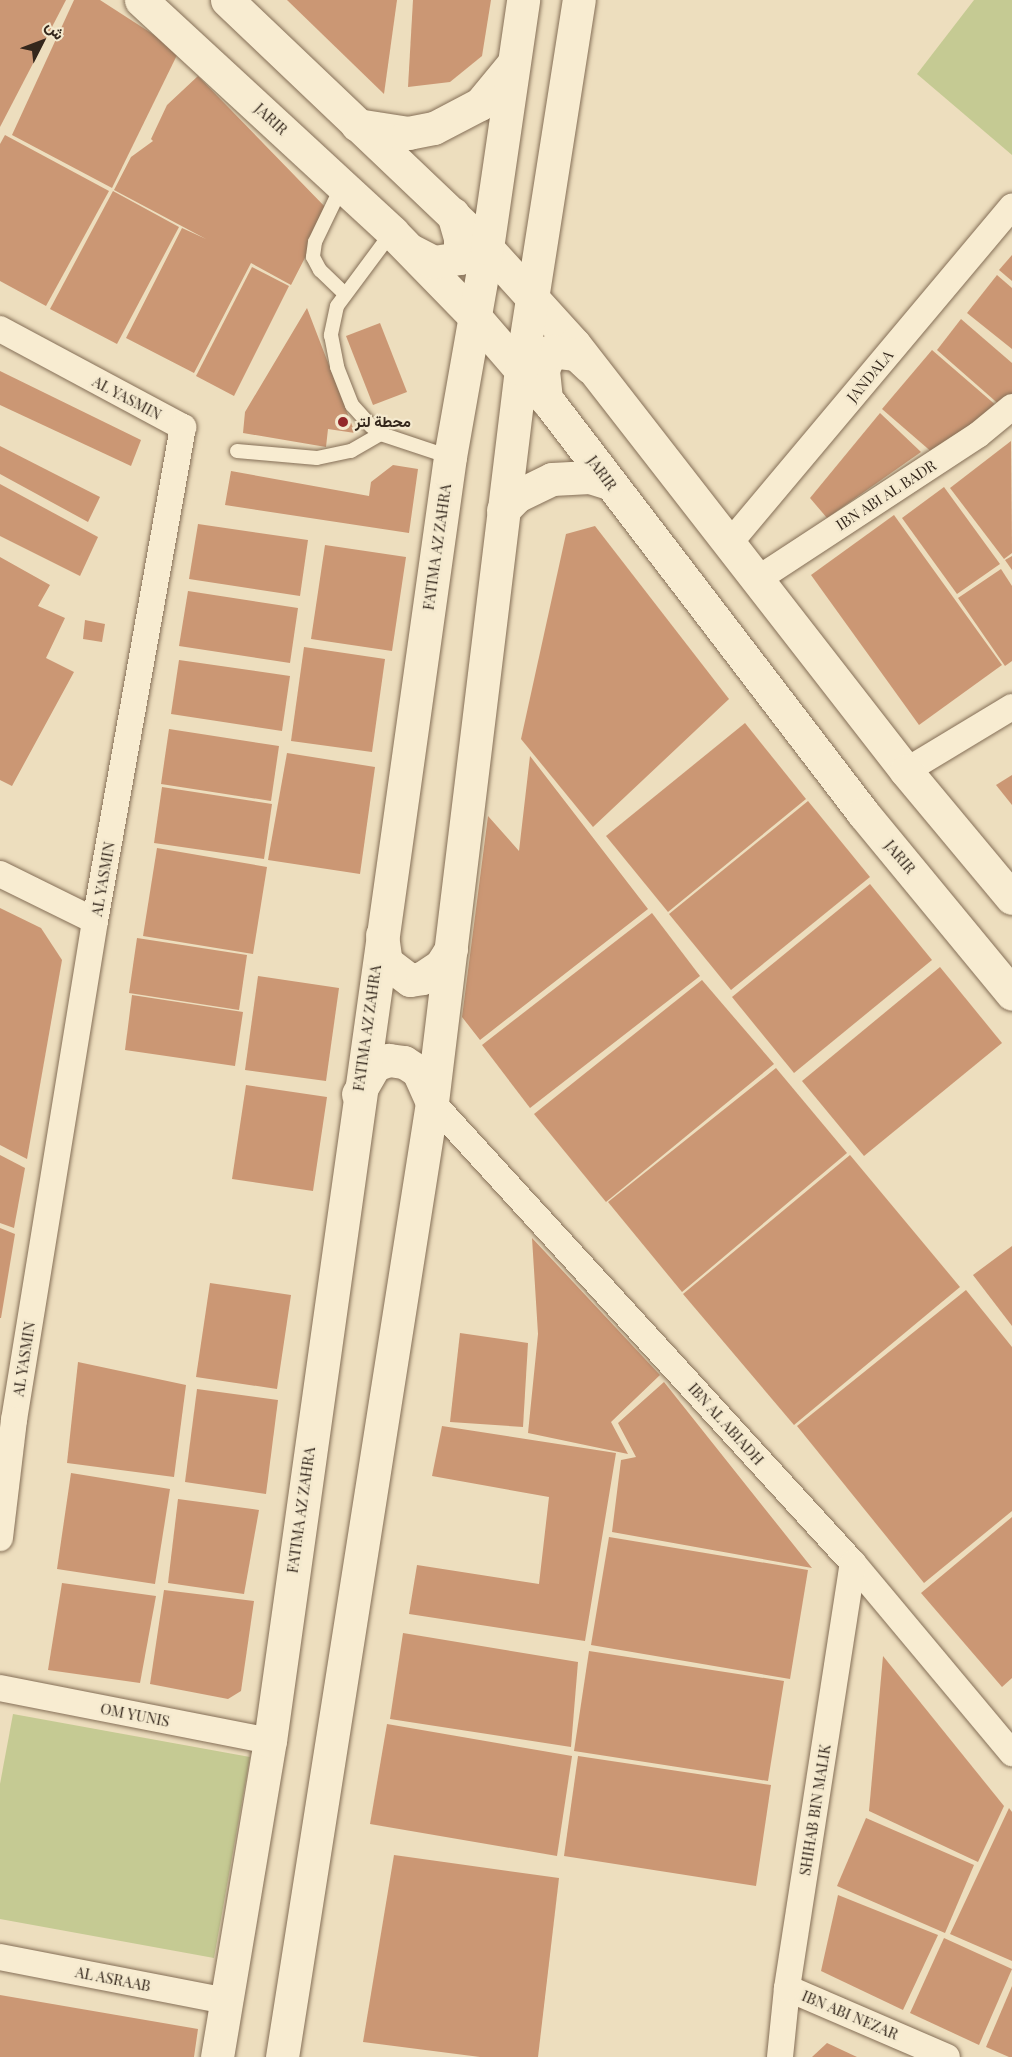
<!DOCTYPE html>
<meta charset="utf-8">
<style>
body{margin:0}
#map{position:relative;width:1012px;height:2057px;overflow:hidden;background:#eddebe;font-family:"Playfair Display",Vazirmatn,serif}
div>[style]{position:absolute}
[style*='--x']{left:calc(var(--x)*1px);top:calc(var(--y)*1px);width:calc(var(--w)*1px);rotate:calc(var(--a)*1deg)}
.green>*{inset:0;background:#c5ca93}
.building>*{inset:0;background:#cb9774}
.roads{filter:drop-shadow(0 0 2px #856f57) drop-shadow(0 0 2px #856f57)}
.lane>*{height:14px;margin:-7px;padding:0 7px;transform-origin:7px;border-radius:7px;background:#f8ecd1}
.street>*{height:26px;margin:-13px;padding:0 13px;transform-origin:13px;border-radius:13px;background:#f8ecd1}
.secondary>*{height:33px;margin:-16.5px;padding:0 16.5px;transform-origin:16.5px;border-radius:16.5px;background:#f8ecd1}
.dots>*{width:16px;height:16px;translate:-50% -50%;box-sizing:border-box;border:3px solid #f4e9ce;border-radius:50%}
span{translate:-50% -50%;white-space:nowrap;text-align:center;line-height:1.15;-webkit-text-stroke:4.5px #f4e9ce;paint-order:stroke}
.street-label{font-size:15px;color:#34271c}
.poi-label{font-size:15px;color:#34271c;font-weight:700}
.left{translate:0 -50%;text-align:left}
.north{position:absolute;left:12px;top:12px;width:60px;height:60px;-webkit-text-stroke:4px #f4e9ce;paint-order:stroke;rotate:48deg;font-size:16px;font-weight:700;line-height:24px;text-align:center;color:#34271c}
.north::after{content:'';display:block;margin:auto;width:21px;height:27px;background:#34271c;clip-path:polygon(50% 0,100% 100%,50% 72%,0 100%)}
</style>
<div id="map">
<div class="green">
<div style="clip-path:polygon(974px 0,1012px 0,1012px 155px,917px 74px)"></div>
<div style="clip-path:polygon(13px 1714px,250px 1757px,214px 1958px,0 1919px,0 1784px)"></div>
</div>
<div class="building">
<div style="clip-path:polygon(0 0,66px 0,0 127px)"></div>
<div style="clip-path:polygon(74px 0,100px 0,179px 51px,112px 188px,12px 135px)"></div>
<div style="clip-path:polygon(287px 0,397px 0,384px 94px)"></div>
<div style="clip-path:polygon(413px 0,491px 0,482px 56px,450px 82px,408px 87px)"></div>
<div style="clip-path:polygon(198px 76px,329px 211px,291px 285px,251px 263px,194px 373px,126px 338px,182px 228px,206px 239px,114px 190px,131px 157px,153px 141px,151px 139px,167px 105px)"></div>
<div style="clip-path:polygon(5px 135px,109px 191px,46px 306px,0 281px,0 144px)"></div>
<div style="clip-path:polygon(113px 191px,179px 227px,117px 344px,50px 309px)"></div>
<div style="clip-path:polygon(1012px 255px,1012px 281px,999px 270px)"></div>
<div style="clip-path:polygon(252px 267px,289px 286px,234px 396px,196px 376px)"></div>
<div style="clip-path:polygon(997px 275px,1012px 288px,1012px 349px,967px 313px)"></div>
<div style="clip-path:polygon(307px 308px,355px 433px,328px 429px,326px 447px,243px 433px,245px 412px)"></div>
<div style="clip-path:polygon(961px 319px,1012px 363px,1012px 399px,1002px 407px,937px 350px)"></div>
<div style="clip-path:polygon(380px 323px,407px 392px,373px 405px,346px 336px)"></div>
<div style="clip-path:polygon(932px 350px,998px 407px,934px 454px,882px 409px)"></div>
<div style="clip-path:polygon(0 371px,141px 440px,131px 466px,0 405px)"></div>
<div style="clip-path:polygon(880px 413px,921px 452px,827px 518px,810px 498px)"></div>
<div style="clip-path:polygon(1011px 441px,1012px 553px,1004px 559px,950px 488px)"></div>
<div style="clip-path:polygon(0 446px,100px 497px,88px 522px,0 474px)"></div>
<div style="clip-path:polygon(393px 465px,418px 469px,409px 533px,225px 505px,231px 471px,369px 496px,371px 482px)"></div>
<div style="clip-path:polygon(0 484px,98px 537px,80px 576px,0 536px)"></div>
<div style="clip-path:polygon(944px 487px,1000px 564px,957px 594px,902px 518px)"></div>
<div style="clip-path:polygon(894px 515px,1002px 665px,919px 725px,811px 575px)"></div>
<div style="clip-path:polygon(198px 524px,308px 540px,300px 596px,189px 579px)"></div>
<div style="clip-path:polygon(595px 526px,729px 699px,593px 827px,521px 739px,566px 534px)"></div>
<div style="clip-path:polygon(325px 545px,406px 557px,392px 651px,311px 639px)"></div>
<div style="clip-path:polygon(1012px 556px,1012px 570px,1005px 560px)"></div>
<div style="clip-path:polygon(0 557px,50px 585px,38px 606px,65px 618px,46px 658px,74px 672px,12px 786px,0 780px)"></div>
<div style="clip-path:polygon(1001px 569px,1012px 586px,1012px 661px,1005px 666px,958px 598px)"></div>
<div style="clip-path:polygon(188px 591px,298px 608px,290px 663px,179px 646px)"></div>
<div style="clip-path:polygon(85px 620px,105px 624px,102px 642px,83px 639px)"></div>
<div style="clip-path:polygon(304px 647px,385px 659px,372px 752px,291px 741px)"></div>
<div style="clip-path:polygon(179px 660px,290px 676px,282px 731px,171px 714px)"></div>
<div style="clip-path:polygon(745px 723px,806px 799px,668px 912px,606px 836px)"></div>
<div style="clip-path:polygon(169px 729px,279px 746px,271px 801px,161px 784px)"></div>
<div style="clip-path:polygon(287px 753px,375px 767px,360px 874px,268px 860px)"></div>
<div style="clip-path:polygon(530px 756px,648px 909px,480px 1040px,462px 1017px,488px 816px,519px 851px)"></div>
<div style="clip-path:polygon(1012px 775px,1012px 805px,996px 785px)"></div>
<div style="clip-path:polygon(162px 787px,272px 804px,264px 859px,154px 843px)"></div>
<div style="clip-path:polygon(808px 801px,870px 877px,731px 990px,669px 914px)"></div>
<div style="clip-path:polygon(157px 848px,267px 867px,253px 954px,143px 936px)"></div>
<div style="clip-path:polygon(870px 884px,932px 960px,794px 1073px,732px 997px)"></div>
<div style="clip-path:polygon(0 908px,41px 928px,62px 960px,27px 1159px,0 1145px)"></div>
<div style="clip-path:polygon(652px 913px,700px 976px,530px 1108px,482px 1045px)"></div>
<div style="clip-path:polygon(137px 938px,247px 955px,239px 1010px,129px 993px)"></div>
<div style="clip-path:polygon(940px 967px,1002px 1043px,864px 1156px,802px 1081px)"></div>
<div style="clip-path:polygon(258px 976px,339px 988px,326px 1081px,245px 1070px)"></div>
<div style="clip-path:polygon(702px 980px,774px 1064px,606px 1202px,534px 1114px)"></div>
<div style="clip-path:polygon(132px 995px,243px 1012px,235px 1066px,125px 1050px)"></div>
<div style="clip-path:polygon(776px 1068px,847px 1153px,682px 1292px,608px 1202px)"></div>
<div style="clip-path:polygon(246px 1085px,327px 1097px,313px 1191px,232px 1179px)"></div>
<div style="clip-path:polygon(0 1155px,25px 1168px,14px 1228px,0 1223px)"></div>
<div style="clip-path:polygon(850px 1155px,960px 1287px,794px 1425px,683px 1294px)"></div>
<div style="clip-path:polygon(0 1228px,15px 1234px,1px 1318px,0 1318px)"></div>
<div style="clip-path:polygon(532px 1238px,660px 1375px,611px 1422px,628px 1454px,528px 1433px,538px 1334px)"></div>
<div style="clip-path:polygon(1012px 1246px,1012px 1326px,973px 1275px)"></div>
<div style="clip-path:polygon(210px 1283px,291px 1295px,277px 1389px,196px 1377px)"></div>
<div style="clip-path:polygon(966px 1290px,1012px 1347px,1012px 1511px,924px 1583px,797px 1426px)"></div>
<div style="clip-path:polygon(460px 1333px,528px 1343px,523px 1427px,450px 1422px)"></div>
<div style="clip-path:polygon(78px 1362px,186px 1385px,174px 1477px,67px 1463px)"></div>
<div style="clip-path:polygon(664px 1382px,812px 1568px,612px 1532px,621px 1460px,636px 1457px,618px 1423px)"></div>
<div style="clip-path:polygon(197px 1389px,278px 1400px,266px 1494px,185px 1482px)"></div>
<div style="clip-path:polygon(442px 1426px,616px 1453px,585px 1641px,409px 1614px,417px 1565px,539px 1584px,549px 1497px,432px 1476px)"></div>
<div style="clip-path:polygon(71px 1473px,170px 1489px,155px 1584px,57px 1569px)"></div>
<div style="clip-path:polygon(178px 1499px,259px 1510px,244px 1594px,168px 1583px)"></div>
<div style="clip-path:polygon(1012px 1517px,1012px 1678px,1002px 1687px,921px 1593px)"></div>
<div style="clip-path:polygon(609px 1537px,808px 1570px,790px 1679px,591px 1645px)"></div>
<div style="clip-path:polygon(62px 1583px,156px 1596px,140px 1683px,48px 1670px)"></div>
<div style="clip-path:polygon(164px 1590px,254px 1601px,241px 1691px,228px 1699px,150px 1684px)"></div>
<div style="clip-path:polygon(403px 1633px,578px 1662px,571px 1747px,390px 1719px)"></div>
<div style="clip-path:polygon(589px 1651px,784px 1681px,768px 1781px,574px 1751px)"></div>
<div style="clip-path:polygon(883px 1656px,1004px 1806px,978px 1862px,869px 1811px)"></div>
<div style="clip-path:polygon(387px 1724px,572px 1756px,557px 1856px,370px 1824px)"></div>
<div style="clip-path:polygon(578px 1756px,771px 1785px,756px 1886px,564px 1856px)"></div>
<div style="clip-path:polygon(1009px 1808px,1012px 1812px,1012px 1961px,950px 1934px)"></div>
<div style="clip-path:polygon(866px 1818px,974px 1865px,945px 1933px,837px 1886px)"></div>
<div style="clip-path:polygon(394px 1855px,559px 1878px,538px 2057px,480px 2057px,363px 2042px)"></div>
<div style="clip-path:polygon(838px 1895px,938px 1935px,903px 2010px,821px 1971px)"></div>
<div style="clip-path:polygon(944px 1938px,1012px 1969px,979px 2045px,910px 2013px)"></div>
<div style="clip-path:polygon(1012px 1986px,1012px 2057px,1009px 2057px,986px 2047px)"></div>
<div style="clip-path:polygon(0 1995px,198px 2029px,194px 2057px,0 2057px)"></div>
<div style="clip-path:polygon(827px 2043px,857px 2057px,812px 2057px)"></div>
</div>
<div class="roads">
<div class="lane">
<div style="--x:341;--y:188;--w:60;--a:115.7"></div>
<div style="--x:315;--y:242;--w:15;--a:98"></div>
<div style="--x:313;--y:257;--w:15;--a:62"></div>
<div style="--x:320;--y:270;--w:35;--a:44"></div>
<div style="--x:392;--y:232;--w:92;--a:126.6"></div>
<div style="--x:337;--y:306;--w:30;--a:102"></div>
<div style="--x:331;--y:335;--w:33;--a:79"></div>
<div style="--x:337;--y:367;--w:41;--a:68.5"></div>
<div style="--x:352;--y:405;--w:28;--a:48"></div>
<div style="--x:371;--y:426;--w:13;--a:39"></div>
<div style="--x:381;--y:434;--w:73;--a:18.4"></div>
<div style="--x:237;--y:451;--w:80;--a:5"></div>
<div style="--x:317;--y:458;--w:35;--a:-12"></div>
<div style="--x:351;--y:451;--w:34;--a:-30"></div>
</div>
<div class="street">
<div style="--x:0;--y:329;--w:208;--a:28.2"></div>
<div style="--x:183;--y:427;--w:502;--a:100.1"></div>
<div style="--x:95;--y:921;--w:506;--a:99.22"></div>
<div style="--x:14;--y:1420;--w:119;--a:96.8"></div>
<div style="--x:728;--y:545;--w:442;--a:-50"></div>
<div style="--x:758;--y:579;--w:263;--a:-33.2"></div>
<div style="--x:978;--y:435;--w:44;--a:-39.5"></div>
<div style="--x:906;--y:771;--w:124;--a:-31.1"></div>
<div style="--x:0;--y:874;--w:106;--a:26.3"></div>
<div style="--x:432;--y:1102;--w:624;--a:47.6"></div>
<div style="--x:853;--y:1563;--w:248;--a:50.1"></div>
<div style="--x:0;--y:1688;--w:275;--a:11.1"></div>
<div style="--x:0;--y:1957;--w:230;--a:11"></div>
<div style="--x:787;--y:1988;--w:174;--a:23.3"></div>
<div style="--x:780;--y:2057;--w:69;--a:-84.2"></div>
<div style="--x:787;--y:1988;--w:430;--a:-81.2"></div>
</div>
<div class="secondary">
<div style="--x:141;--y:0;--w:342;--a:42.7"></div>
<div style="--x:392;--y:232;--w:119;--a:45.7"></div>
<div style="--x:475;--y:317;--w:116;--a:49.2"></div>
<div style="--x:551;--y:405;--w:514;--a:52.59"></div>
<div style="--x:863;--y:813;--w:234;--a:50.5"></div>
<div style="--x:227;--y:0;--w:359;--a:43.6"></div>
<div style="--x:487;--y:248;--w:130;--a:47.8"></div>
<div style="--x:574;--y:344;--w:541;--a:52.13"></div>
<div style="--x:906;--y:771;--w:165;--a:50.2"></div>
<div style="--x:357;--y:125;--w:52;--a:8.9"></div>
<div style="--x:408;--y:133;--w:26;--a:-11"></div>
<div style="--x:434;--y:128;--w:52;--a:-27.6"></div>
<div style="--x:480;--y:104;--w:50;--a:-50.6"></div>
<div style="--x:412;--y:251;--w:25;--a:27"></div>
<div style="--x:434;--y:262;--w:26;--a:-9"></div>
<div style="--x:460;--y:258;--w:20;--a:-90"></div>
<div style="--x:460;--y:238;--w:25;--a:-106"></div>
<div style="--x:546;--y:399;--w:30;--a:-96"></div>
<div style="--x:543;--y:369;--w:20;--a:-66"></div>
<div style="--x:551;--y:351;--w:25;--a:7"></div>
<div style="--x:576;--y:354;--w:19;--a:43"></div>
<div style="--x:503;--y:510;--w:20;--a:-45"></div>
<div style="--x:517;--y:496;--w:39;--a:-26"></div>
<div style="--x:552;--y:479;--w:38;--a:-3"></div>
<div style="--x:590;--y:477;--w:20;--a:18"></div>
<div style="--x:382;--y:935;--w:27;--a:82"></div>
<div style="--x:386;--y:962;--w:30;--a:37"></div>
<div style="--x:410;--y:980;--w:12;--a:-9"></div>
<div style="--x:422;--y:978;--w:23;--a:-34"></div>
<div style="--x:441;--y:965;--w:19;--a:-58"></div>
<div style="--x:358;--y:1094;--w:34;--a:-60"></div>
<div style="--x:375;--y:1065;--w:15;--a:-20"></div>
<div style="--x:389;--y:1060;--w:15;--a:8"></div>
<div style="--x:404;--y:1062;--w:17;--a:33"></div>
<div style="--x:418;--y:1071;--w:34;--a:66"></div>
<div style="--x:217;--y:2057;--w:320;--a:-80.5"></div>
<div style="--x:270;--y:1741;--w:1297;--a:-82.02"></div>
<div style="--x:450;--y:457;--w:212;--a:-80"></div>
<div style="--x:487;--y:248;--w:251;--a:-81.7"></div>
<div style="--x:282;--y:2057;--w:967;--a:-81.07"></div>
<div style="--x:432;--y:1102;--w:738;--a:-83.08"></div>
<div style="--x:521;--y:369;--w:374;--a:-81.1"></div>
</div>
</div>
<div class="dots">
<div style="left:343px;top:422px;background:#93282b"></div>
</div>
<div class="street-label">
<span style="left:271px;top:119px;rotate:43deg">JARIR</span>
<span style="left:870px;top:376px;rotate:-50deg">JANDALA</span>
<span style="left:127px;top:398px;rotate:28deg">AL YASMIN</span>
<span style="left:602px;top:473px;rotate:54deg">JARIR</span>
<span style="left:886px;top:495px;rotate:-33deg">IBN ABI AL BADR</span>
<span style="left:437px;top:547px;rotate:-82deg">FATIMA AZ ZAHRA</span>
<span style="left:900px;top:857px;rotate:50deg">JARIR</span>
<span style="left:103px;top:879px;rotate:-80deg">AL YASMIN</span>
<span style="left:367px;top:1028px;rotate:-82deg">FATIMA AZ ZAHRA</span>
<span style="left:24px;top:1359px;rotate:-81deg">AL YASMIN</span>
<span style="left:726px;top:1424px;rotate:48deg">IBN AL ABIADH</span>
<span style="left:301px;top:1510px;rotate:-82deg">FATIMA AZ ZAHRA</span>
<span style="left:135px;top:1715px;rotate:11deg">OM YUNIS</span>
<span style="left:815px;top:1810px;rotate:-81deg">SHIHAB BIN MALIK</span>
<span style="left:113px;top:1979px;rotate:11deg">AL ASRAAB</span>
<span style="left:850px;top:2015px;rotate:23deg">IBN ABI NEZAR</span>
</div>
<div class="poi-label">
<span class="left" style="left:355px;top:422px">محطة لتر</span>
</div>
<div class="north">ش</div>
</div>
